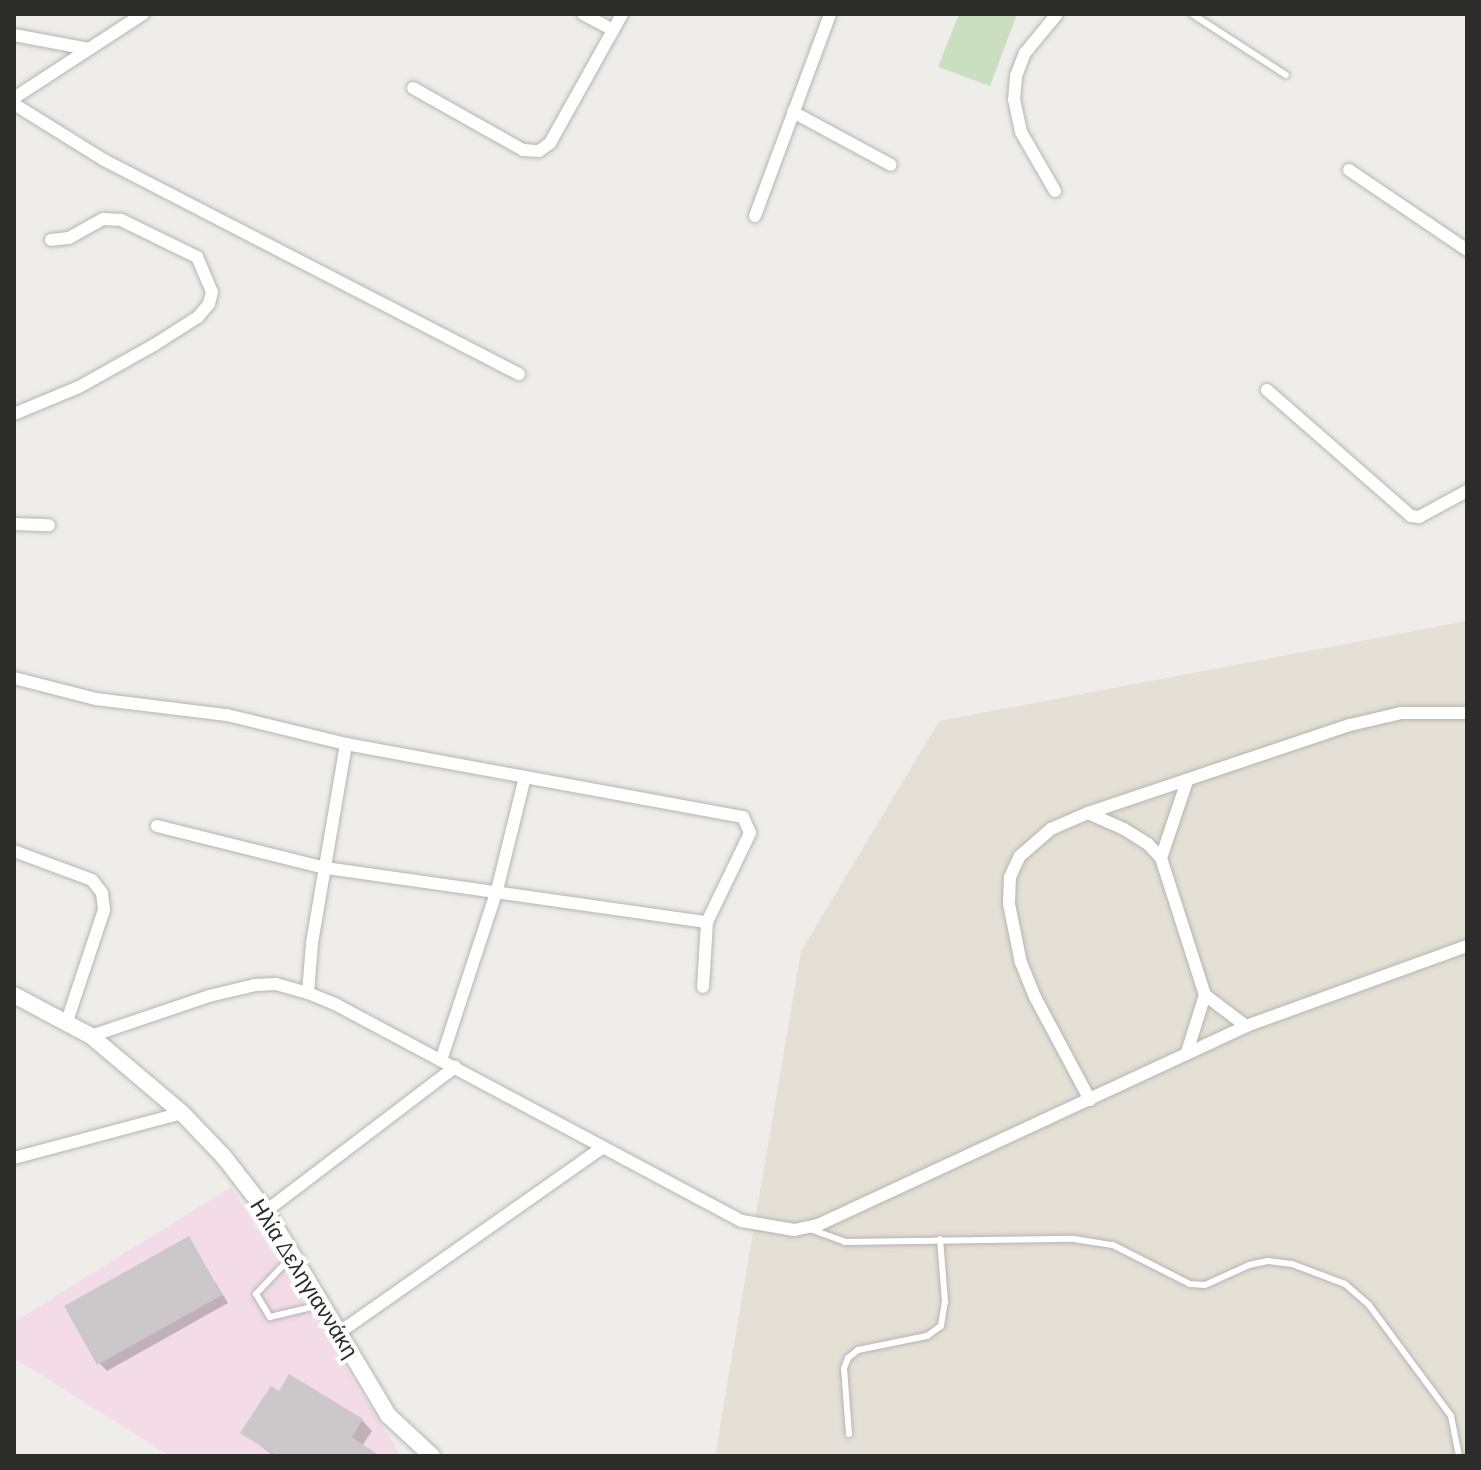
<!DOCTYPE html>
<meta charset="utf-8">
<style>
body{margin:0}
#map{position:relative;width:1481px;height:1470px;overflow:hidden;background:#efede9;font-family:Barlow,sans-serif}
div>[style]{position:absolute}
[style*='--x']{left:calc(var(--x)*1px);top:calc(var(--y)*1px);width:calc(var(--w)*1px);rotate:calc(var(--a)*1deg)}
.industrial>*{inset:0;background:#f3dce8}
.built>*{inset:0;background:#e5e0d5}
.green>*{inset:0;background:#c9dfbf}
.shadow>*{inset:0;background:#0003}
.building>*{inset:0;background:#ccc7c8}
.roads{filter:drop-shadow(0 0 2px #b6b4b1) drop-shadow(0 0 2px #b6b4b1)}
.service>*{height:6px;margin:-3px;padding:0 3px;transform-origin:3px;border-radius:3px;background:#fff}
.minor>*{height:12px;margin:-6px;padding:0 6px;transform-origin:6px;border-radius:6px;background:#fff}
.tertiary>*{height:16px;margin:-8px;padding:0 8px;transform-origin:8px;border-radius:8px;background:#fff}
span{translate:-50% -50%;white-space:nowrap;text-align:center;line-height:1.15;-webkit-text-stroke:8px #fff;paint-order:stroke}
.street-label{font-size:22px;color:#2c2c2a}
.frame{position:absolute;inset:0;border:16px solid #2c2c2a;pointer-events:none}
</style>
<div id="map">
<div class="industrial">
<div style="clip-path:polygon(231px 1187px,401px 1456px,170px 1456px,14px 1358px,14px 1322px)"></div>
</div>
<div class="built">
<div style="clip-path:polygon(1467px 621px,1465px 1456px,715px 1456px,801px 951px,939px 721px)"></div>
</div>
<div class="green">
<div style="clip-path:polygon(959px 14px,1017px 14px,990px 86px,938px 67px)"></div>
</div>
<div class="shadow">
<div style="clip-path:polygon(188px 1238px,228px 1303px,107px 1371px,99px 1363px)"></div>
<div style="clip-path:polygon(362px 1420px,372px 1431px,362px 1446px,377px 1456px,274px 1456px,242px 1432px)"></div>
</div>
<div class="building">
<div style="clip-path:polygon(189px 1236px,222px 1295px,97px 1365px,64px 1306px)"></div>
<div style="clip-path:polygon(289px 1374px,363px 1419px,352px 1437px,380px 1456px,277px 1456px,240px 1433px,271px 1386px,279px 1391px)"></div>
</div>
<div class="roads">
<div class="service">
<div style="--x:1192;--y:14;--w:112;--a:33"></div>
<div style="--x:810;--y:1229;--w:37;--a:20"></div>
<div style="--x:845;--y:1242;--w:229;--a:-0.8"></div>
<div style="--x:1074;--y:1239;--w:39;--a:9"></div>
<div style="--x:1113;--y:1245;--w:86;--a:26.9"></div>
<div style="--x:1190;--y:1284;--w:15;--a:4"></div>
<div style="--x:1205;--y:1285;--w:48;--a:-24.4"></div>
<div style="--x:1249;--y:1265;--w:19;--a:-12"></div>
<div style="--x:1268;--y:1261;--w:24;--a:7"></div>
<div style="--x:1292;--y:1264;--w:57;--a:20.7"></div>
<div style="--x:1345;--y:1284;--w:32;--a:41"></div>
<div style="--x:1369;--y:1305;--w:138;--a:53.5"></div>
<div style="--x:1451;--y:1416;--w:41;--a:78.7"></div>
<div style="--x:291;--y:1257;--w:51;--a:133.4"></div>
<div style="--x:256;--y:1294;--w:27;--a:59"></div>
<div style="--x:270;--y:1317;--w:51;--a:-13.5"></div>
<div style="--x:849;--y:1434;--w:66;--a:-94.3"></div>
<div style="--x:844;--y:1368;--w:11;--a:-68"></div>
<div style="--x:848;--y:1358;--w:13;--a:-39"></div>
<div style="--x:858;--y:1350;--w:70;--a:-11.5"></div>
<div style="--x:927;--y:1336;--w:17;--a:-36"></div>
<div style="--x:941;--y:1326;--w:24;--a:-81"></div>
<div style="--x:945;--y:1302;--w:63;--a:-94.5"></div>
</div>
<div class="minor">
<div style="--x:583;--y:14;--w:34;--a:28"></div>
<div style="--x:14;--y:35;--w:76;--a:10.6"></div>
<div style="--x:413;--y:88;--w:126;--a:29.4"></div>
<div style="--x:523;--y:150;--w:16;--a:4"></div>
<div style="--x:539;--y:151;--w:14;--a:-36"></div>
<div style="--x:550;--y:143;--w:148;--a:-60.8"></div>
<div style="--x:14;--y:98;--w:154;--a:-33.1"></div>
<div style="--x:14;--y:104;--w:106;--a:31.9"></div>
<div style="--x:104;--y:160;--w:467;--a:27.3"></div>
<div style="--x:793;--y:112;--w:111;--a:28.4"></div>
<div style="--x:1349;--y:170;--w:143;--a:34.1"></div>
<div style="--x:1055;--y:191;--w:68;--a:-120"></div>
<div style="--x:1021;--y:132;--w:33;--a:-102"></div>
<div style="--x:1014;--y:100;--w:24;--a:-85"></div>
<div style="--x:1016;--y:76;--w:25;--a:-69"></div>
<div style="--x:1025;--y:53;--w:50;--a:-50.6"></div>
<div style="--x:755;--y:216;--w:215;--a:-69.6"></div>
<div style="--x:1267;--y:390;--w:191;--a:41.2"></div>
<div style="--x:1411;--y:516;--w:8;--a:7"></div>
<div style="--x:1419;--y:517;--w:55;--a:-28.4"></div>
<div style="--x:14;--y:414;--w:70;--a:-22.6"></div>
<div style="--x:79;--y:387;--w:86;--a:-29.2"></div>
<div style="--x:154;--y:345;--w:52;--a:-32.5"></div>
<div style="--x:198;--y:317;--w:17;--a:-50"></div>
<div style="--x:209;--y:304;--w:12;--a:-76"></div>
<div style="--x:212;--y:292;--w:38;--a:-113"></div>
<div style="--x:197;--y:257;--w:85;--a:-154"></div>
<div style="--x:121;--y:220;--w:18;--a:-177"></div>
<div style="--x:103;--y:219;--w:39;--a:151"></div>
<div style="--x:69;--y:238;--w:18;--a:174"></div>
<div style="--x:14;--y:524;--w:35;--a:2"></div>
<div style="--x:14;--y:678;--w:85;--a:14.4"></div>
<div style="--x:96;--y:699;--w:132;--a:7"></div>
<div style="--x:227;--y:715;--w:122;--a:13.7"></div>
<div style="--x:346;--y:744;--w:182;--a:10.4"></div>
<div style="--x:525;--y:777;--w:116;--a:103.9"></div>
<div style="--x:497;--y:890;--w:179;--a:108.2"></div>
<div style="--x:525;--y:777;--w:222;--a:10.4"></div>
<div style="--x:743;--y:817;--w:17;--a:66"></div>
<div style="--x:750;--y:833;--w:99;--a:115.8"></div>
<div style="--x:1088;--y:813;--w:39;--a:24"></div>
<div style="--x:1124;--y:829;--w:28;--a:32"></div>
<div style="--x:1148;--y:844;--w:19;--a:47"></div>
<div style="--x:1161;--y:858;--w:144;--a:72.2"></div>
<div style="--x:1205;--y:995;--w:60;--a:107.5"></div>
<div style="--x:157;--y:826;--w:174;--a:14"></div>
<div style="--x:326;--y:868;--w:385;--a:8.1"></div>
<div style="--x:707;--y:922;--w:65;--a:93.5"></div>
<div style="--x:14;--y:851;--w:83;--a:20.4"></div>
<div style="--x:92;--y:880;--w:16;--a:52"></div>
<div style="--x:102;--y:893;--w:17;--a:83"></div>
<div style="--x:104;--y:910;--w:117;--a:108.4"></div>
<div style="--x:1161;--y:858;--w:81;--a:-71.3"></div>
<div style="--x:308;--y:993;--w:50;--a:-85.4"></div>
<div style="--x:312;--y:943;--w:202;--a:-80.3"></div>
<div style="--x:1205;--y:995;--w:51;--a:37.1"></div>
<div style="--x:91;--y:1036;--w:125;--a:-18.7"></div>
<div style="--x:209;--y:996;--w:47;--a:-13.4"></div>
<div style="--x:255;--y:985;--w:21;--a:-3"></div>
<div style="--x:276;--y:984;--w:33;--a:16"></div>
<div style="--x:308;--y:993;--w:29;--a:22"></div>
<div style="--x:335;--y:1004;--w:461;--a:28.1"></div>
<div style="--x:742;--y:1221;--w:53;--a:9.8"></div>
<div style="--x:794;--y:1230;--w:25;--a:-12"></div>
<div style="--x:818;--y:1225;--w:472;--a:-24.9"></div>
<div style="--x:1246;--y:1026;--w:235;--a:-19.9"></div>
<div style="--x:1090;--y:1100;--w:117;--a:-118.1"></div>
<div style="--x:1035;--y:997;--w:37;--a:-112"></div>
<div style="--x:1021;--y:963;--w:60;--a:-101.5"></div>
<div style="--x:1009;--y:904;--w:27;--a:-88"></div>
<div style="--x:1010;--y:877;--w:23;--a:-65"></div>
<div style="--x:1020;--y:856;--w:41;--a:-41.1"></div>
<div style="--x:1051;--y:829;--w:40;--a:-23.4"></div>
<div style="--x:1088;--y:813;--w:276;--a:-18.6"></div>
<div style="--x:1350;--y:725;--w:52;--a:-13.2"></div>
<div style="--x:1401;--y:713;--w:66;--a:0"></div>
<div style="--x:14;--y:1158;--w:174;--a:-15"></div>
<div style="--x:266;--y:1211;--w:238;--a:-37.3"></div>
<div style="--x:340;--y:1332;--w:320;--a:-35.1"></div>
</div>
<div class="tertiary">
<div style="--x:14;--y:995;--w:87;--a:28"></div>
<div style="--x:91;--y:1036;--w:119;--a:40.2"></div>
<div style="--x:182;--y:1113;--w:61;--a:46.3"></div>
<div style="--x:224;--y:1157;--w:68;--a:52.1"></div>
<div style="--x:266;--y:1211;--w:238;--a:59.1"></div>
<div style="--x:388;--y:1415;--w:60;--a:43"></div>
</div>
</div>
<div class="street-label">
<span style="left:305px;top:1278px;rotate:58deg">Ηλία Δεληγιαννάκη</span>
</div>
<div class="frame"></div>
</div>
